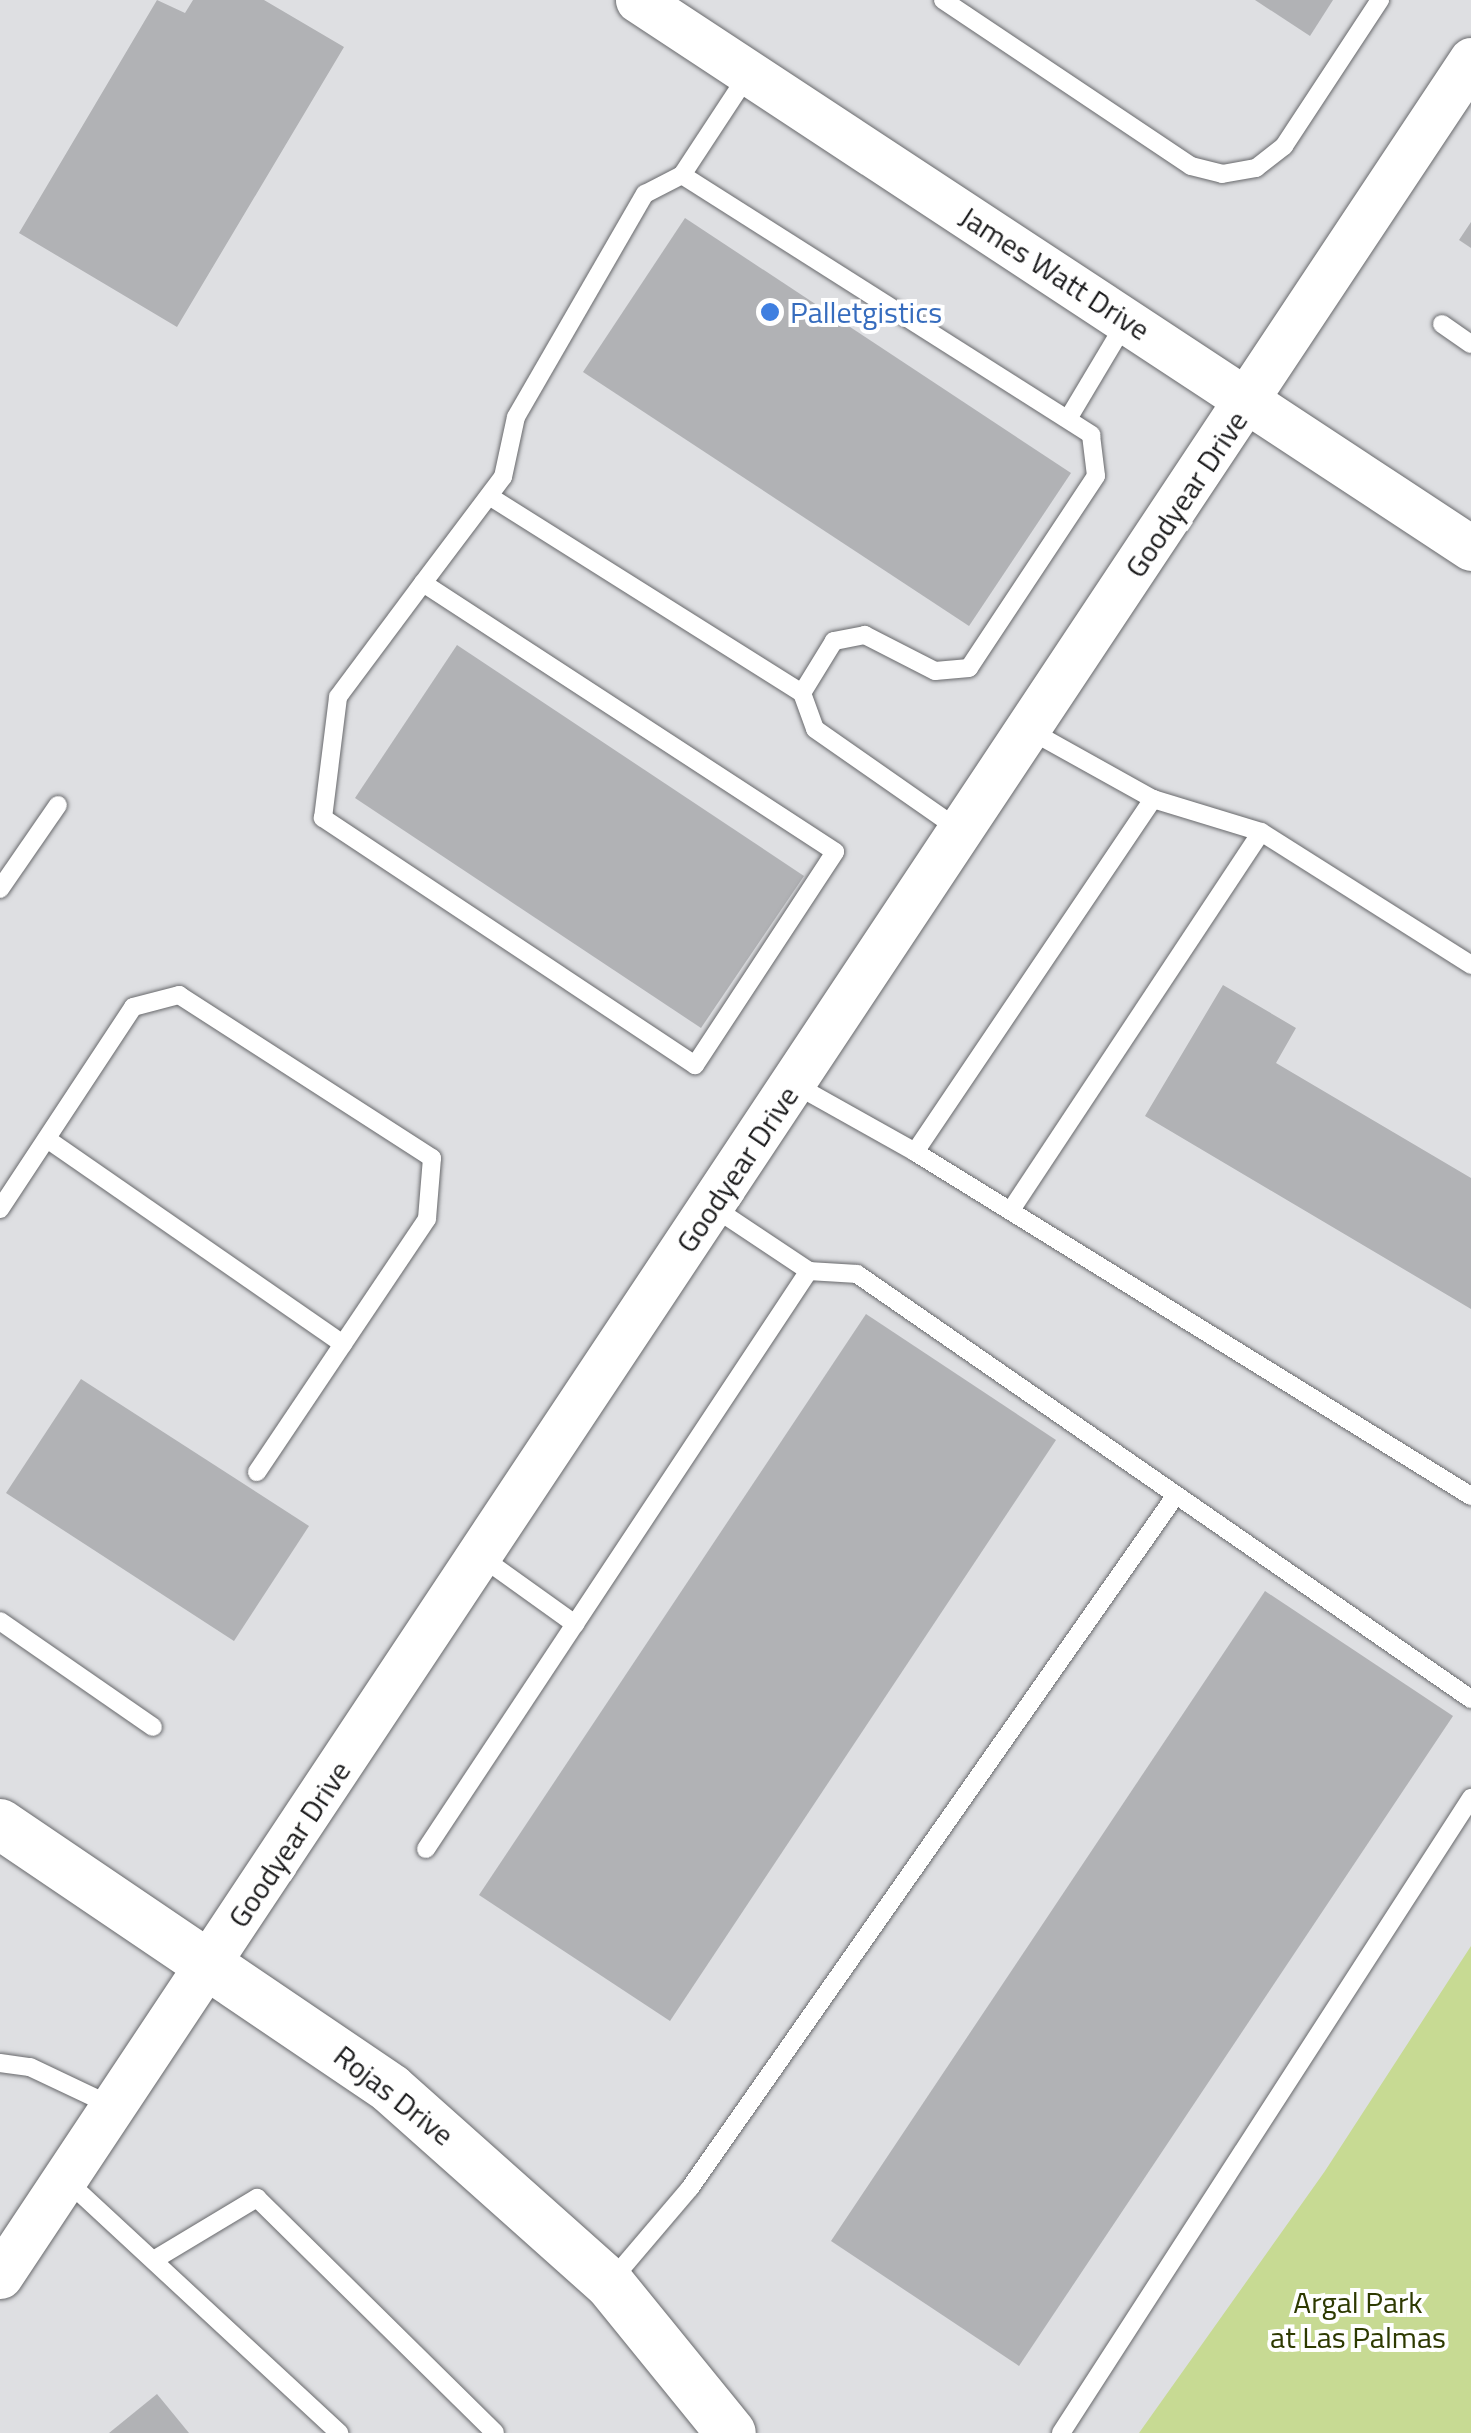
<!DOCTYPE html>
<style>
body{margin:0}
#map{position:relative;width:1471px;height:2433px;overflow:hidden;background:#dedfe2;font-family:"Titillium Web",sans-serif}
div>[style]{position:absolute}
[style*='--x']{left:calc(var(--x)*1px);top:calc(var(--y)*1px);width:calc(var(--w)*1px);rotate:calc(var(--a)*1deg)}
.green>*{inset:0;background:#c7da93}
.building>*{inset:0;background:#b1b2b5}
.roads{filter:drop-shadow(0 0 2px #68696c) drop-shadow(0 0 2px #68696c)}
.service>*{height:18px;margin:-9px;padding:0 9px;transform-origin:9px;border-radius:9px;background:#fff}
.tertiary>*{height:45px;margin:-22.5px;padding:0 22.5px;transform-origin:22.5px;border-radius:22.5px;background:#fff}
.secondary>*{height:50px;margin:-25px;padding:0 25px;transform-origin:25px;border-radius:25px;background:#fff}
.dots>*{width:28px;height:28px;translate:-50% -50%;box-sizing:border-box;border:5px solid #fff;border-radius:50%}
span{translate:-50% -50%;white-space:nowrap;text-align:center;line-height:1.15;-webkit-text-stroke:8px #fff;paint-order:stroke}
.street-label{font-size:30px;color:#1e1e1f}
.shop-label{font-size:30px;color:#366cbe}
.left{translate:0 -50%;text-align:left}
.park-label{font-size:30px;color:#2d3900}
</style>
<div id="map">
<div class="green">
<div style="clip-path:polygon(1471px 1946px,1471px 2433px,1139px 2433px,1325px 2171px)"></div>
</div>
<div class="building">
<div style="clip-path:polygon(157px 0,185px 13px,193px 0,264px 0,344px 47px,177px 327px,19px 233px)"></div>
<div style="clip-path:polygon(1255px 0,1333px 0,1310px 36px)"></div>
<div style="clip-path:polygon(685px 218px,1071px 473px,969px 626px,583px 372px)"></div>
<div style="clip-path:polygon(1471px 222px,1471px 248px,1459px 240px)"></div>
<div style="clip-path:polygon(457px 645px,804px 876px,701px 1028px,355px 798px)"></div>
<div style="clip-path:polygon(1223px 985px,1296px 1028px,1276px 1063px,1471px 1178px,1471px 1309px,1145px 1116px)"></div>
<div style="clip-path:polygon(866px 1314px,1056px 1440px,670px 2021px,479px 1895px)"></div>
<div style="clip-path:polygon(81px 1379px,309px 1526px,234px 1641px,6px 1493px)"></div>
<div style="clip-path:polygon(1265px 1591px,1453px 1716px,1019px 2366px,831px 2241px)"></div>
<div style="clip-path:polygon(157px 2394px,189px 2433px,109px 2433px)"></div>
</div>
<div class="roads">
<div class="service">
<div style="--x:943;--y:0;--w:298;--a:33.8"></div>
<div style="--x:1191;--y:166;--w:32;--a:14"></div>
<div style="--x:1222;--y:174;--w:35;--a:-10"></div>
<div style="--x:1256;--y:168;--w:36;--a:-38"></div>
<div style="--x:1284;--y:146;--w:175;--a:-56.7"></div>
<div style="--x:749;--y:73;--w:122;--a:123.3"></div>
<div style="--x:682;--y:175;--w:485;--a:32.4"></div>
<div style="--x:1091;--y:435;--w:41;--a:83"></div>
<div style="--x:1096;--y:476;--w:230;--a:123.5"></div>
<div style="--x:969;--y:668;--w:34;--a:175"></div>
<div style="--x:935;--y:671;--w:79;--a:-152.8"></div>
<div style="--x:865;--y:635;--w:32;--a:169"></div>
<div style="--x:834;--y:641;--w:61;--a:121.6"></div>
<div style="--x:802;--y:693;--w:38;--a:70"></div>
<div style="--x:815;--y:729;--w:178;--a:34.9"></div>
<div style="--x:1442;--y:324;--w:35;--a:35"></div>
<div style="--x:1068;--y:419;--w:115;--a:-59.2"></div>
<div style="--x:489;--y:496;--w:370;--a:32.2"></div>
<div style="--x:423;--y:583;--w:492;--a:33.1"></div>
<div style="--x:835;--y:852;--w:255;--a:123.3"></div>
<div style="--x:695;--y:1065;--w:447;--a:-146.4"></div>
<div style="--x:323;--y:818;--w:122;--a:-82.9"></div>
<div style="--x:338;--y:697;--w:142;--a:-53.3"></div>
<div style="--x:423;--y:583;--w:133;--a:-53"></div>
<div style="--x:503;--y:477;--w:61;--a:-77.8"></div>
<div style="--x:516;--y:417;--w:258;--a:-60"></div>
<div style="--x:645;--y:194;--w:42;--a:-27.2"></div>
<div style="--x:1153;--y:799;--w:113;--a:17"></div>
<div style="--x:1261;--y:832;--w:249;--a:32.3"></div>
<div style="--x:0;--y:889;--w:102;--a:-55.4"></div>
<div style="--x:794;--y:1084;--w:139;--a:29.3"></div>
<div style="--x:915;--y:1152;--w:426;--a:-56"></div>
<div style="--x:1153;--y:799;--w:142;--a:-150.9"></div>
<div style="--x:47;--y:1139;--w:360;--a:34.7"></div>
<div style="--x:915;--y:1152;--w:654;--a:31.75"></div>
<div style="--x:0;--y:1209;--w:242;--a:-56.6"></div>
<div style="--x:133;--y:1007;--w:48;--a:-14.6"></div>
<div style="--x:179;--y:995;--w:301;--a:32.8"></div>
<div style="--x:432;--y:1158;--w:61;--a:94.7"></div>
<div style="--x:427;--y:1219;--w:305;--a:123.9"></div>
<div style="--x:1011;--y:1210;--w:453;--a:-56.5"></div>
<div style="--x:809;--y:1271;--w:48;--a:3.6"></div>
<div style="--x:857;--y:1274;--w:747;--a:34.69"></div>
<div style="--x:480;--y:1556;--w:117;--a:35.6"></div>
<div style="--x:575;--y:1624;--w:424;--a:-56.5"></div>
<div style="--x:809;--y:1271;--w:115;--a:-146.3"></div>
<div style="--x:0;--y:1621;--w:186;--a:34.7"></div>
<div style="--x:426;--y:1849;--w:270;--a:-56.5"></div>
<div style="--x:0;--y:2063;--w:30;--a:8"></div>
<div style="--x:30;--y:2067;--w:89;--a:25.4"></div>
<div style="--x:65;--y:2179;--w:374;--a:42.8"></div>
<div style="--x:157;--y:2258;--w:117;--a:-31"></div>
<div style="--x:257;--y:2198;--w:334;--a:44.6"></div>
<div style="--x:610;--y:2282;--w:123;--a:-49.6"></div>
<div style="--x:690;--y:2188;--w:846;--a:-54.96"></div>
<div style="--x:1061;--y:2433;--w:756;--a:-57.15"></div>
</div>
<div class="tertiary">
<div style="--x:638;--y:0;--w:997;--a:33.34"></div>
<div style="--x:0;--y:2276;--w:2660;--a:-56.42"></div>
</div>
<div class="secondary">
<div style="--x:0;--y:1824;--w:472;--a:34.1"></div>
<div style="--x:391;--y:2089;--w:292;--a:41.7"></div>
<div style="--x:609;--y:2283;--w:193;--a:50.9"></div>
</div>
</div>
<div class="dots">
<div style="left:770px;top:312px;background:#3f7fe0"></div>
</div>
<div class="street-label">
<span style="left:1055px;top:273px;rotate:33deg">James Watt Drive</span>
<span style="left:1186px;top:494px;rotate:-56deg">Goodyear Drive</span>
<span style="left:737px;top:1169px;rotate:-56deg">Goodyear Drive</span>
<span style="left:289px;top:1844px;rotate:-56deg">Goodyear Drive</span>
<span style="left:394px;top:2095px;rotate:38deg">Rojas Drive</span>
</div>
<div class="shop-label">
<span class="left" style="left:790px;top:312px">Palletgistics</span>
</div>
<div class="park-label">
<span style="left:1358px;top:2319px">Argal Park<br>at Las Palmas</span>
</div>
</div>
